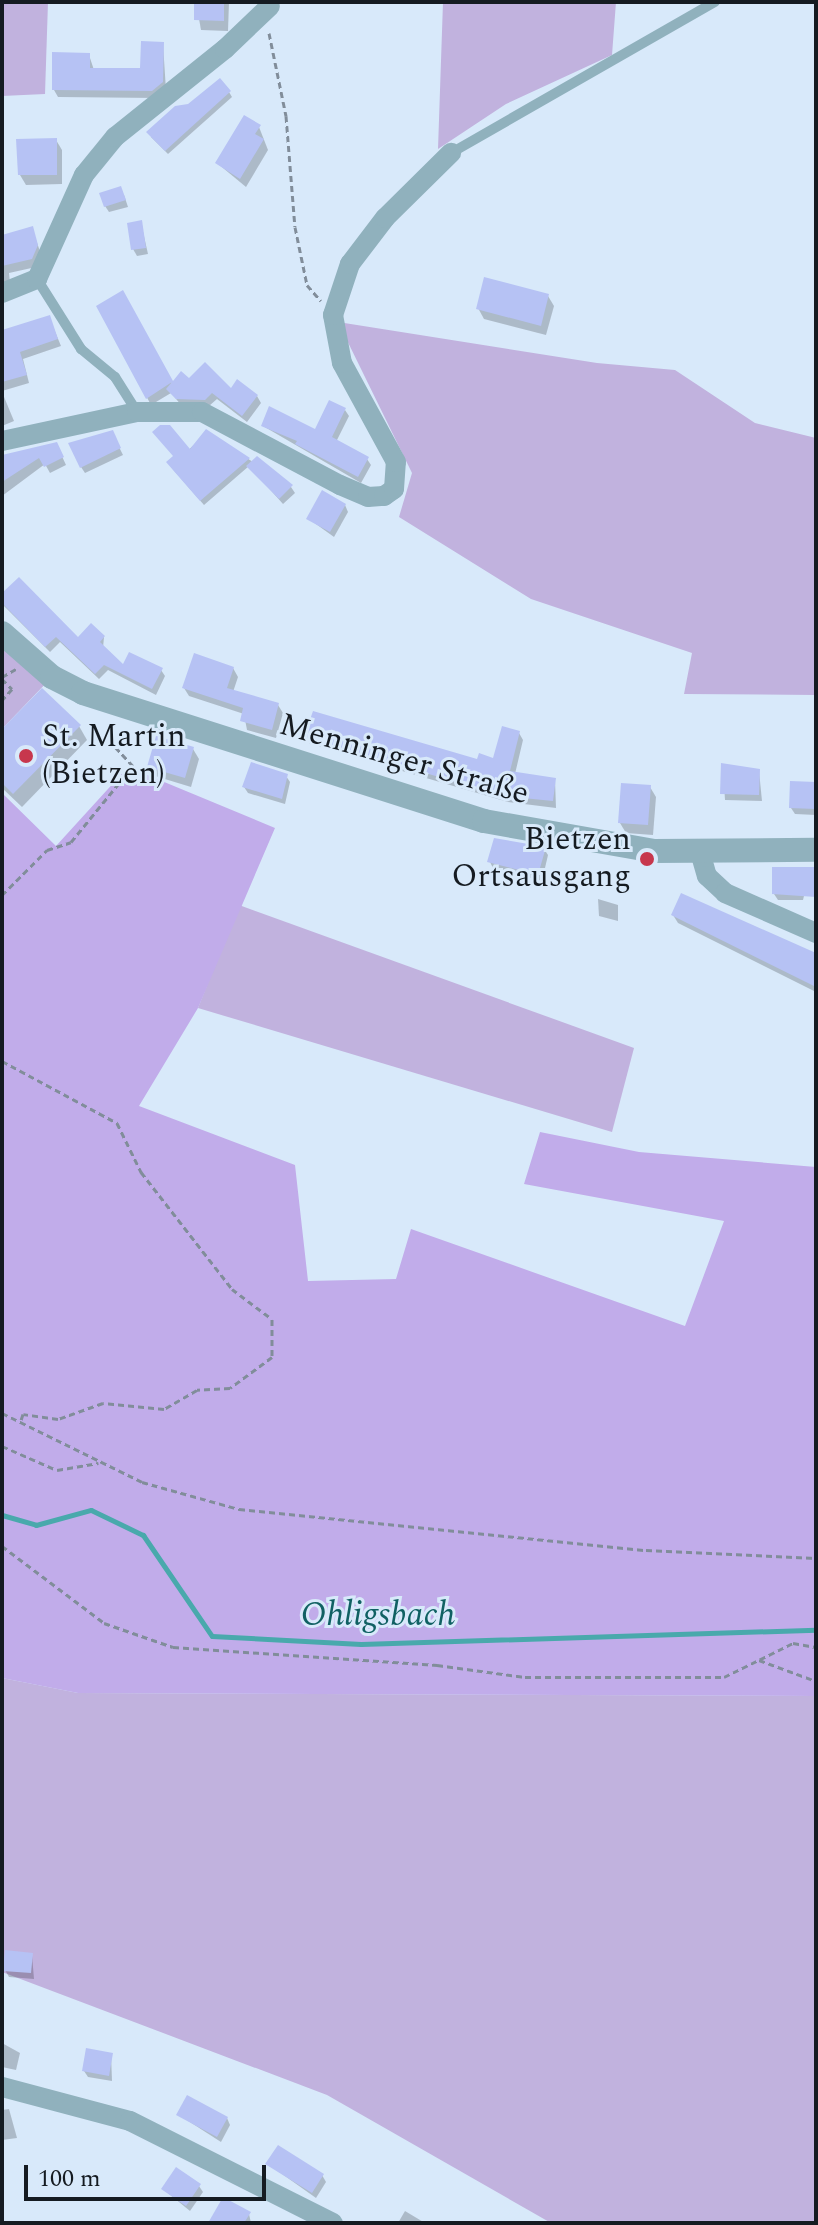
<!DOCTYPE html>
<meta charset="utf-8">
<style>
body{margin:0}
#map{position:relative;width:818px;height:2225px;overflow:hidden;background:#d8e9fa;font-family:Spectral,serif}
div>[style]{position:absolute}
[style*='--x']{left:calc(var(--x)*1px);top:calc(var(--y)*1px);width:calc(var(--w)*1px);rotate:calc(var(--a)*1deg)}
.green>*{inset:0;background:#c1b2de}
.forest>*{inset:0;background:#c1acea}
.shadow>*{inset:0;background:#0003}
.stream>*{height:5px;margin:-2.5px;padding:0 2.5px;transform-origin:2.5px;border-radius:2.5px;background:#49a9ac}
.building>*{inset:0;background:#b6c2f4}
.path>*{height:3px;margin-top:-1.5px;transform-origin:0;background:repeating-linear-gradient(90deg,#818d9a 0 6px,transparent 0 10px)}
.service>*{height:10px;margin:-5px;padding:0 5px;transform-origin:5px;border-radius:5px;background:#90b1bd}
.minor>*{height:20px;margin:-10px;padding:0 10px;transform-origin:10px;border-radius:10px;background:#90b1bd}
.tertiary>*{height:24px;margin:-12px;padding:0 12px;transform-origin:12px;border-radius:12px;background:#90b1bd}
.dots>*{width:22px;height:22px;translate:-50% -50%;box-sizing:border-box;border:4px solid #d8e9fa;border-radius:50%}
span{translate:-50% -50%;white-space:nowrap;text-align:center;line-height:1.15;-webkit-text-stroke:6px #d8e9fa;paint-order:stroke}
.poi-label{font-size:32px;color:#151b21}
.left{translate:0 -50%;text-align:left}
.right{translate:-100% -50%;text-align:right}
.street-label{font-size:32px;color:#151b21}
.water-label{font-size:34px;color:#106163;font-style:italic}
.frame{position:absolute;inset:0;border:4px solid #151b21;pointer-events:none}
.scale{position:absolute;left:24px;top:2165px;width:242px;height:36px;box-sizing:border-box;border:4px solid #151b21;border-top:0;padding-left:10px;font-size:24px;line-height:28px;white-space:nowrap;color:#151b21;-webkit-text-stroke:6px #d8e9fa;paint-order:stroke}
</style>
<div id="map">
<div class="green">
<div style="clip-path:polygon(2px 2px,48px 2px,45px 94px,2px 96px)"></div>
<div style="clip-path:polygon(443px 2px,616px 2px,612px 55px,506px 104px,438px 149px)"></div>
<div style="clip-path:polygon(338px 322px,597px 363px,675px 370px,755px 423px,816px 438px,816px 695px,684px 694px,692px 653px,531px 599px,399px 517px,412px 473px)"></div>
<div style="clip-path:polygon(2px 633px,52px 677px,2px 729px)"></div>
<div style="clip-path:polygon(239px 905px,634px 1048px,612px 1132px,198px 1008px)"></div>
<div style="clip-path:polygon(2px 1678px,78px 1693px,816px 1696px,816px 2223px,551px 2223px,327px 2095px,2px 1972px)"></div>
</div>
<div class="forest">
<div style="clip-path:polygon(128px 767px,275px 828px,198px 1008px,139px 1106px,295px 1165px,308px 1281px,396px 1279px,411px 1229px,685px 1326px,724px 1221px,524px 1184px,540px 1132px,639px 1152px,816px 1167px,816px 1696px,78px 1693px,2px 1678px,2px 793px,56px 846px)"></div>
</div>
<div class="shadow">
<div style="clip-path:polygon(196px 2px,229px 2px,228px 31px,201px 30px)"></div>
<div style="clip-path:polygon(163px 44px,166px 90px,157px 98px,58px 97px,54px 90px,89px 55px,94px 70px,142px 70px)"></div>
<div style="clip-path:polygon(229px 92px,232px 97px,168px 154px,151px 137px)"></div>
<div style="clip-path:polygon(259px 127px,268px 150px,246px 187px,217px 163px)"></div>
<div style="clip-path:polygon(56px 140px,62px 150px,62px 184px,26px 185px,20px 175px)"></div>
<div style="clip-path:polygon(124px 195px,128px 207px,109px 212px,105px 206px)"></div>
<div style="clip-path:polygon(141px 223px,148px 254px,137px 256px,133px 249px)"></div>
<div style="clip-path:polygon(32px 229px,41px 254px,36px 267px,9px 273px,10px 283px,2px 285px,2px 237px)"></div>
<div style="clip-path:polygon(123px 293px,173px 385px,189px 381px,257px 396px,261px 403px,247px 422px,217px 399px,209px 406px,182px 406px,171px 393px,151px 405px,98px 306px)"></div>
<div style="clip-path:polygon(548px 296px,554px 306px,546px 335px,484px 319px,478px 308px)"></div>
<div style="clip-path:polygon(49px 317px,61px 346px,23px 359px,29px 383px,2px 391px,2px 332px)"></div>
<div style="clip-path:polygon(2px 392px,14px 421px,2px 426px)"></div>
<div style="clip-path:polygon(345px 410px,349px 416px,336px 442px,367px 459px,371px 465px,361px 483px,263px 426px,316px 432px)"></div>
<div style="clip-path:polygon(207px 432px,291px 487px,295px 493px,283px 504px,249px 466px,204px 505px,171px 467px)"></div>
<div style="clip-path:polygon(112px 433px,123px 455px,85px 473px,81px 467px)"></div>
<div style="clip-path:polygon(60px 452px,66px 465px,50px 473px,45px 464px,2px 496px,2px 457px)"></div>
<div style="clip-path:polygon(345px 505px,348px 512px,334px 537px,309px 519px)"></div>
<div style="clip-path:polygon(2px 596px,78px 640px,104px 637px,103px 648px,124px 667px,161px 670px,165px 676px,156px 695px,108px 670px,99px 679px,60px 642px,50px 652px,3px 605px)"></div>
<div style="clip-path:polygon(233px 668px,238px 677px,233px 692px,278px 705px,283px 713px,276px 738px,247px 730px,244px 714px,189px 696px,184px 688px)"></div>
<div style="clip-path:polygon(79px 726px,87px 740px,22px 807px,2px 788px,2px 732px)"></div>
<div style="clip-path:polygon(519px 733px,523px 740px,515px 774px,555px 780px,556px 808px,508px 802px,310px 744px,306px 737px,479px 762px,494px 760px)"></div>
<div style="clip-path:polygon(193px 749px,199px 759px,191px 787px,155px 776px,149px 766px)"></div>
<div style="clip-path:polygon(723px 765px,759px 771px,762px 801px,725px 800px)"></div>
<div style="clip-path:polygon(286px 776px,290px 782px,285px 804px,248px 793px,244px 787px)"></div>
<div style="clip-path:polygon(816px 784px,816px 815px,795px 814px,791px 808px)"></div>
<div style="clip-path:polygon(650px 787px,656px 797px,653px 835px,626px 833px,620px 823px)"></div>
<div style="clip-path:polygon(544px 849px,548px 855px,542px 881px,493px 868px,490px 862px)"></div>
<div style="clip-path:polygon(816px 871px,816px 886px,807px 884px,803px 900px,778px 900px,774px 894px)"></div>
<div style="clip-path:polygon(598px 899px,618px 905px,618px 921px,599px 916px)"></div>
<div style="clip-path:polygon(673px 915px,816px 955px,816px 992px,678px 923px)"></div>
<div style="clip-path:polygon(32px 1955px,34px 1979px,9px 1977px,5px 1970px)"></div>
<div style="clip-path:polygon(2px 2043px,20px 2053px,16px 2070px,2px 2067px)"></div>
<div style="clip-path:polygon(111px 2054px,112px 2081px,88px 2077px,84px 2071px)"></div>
<div style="clip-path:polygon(9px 2109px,17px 2138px,2px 2140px,2px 2110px)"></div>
<div style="clip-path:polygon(179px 2115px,227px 2118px,230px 2125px,221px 2142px)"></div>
<div style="clip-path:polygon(268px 2164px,322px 2175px,326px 2182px,316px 2198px)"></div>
<div style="clip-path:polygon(199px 2186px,203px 2192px,190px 2211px,163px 2189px)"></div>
<div style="clip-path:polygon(405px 2211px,425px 2223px,398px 2223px)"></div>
<div style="clip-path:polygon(249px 2214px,251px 2223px,212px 2223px)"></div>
</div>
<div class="stream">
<div style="--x:2;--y:1515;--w:35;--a:16"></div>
<div style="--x:36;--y:1525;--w:57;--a:-15.3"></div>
<div style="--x:91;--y:1510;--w:58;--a:25.7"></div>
<div style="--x:143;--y:1535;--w:122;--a:55.7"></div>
<div style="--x:212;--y:1636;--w:149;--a:3.1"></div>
<div style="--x:361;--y:1644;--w:455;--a:-1.8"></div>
</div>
<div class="building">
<div style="clip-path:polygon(194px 2px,224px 2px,224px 21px,194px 20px)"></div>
<div style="clip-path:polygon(141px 41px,164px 42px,163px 82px,152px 91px,52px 90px,52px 52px,90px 53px,90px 68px,140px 68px)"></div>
<div style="clip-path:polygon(220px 78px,231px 91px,165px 151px,146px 132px,175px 106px,188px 104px)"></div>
<div style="clip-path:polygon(244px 115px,261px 125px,255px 134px,264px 139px,240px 179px,215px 163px)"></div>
<div style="clip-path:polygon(57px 138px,57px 175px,18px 175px,16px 139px)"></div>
<div style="clip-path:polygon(121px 186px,126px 200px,104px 207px,99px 193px)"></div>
<div style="clip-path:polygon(142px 220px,146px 248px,131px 250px,127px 223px)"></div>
<div style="clip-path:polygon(33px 226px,38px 245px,32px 259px,2px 266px,2px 235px)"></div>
<div style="clip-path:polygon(484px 277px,549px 294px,541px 326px,476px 309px)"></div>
<div style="clip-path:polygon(123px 290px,173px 381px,181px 371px,189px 378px,205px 362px,231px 388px,237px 379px,258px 395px,242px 416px,212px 393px,205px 400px,176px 399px,166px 389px,172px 382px,146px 399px,96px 306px)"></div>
<div style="clip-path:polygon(50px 315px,58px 339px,20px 352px,27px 375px,2px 382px,2px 330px)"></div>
<div style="clip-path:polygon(329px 400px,346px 408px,332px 437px,369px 457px,358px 477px,295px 444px,297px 441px,261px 426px,269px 406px,315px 429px)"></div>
<div style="clip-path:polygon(160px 425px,170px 425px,190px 449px,206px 429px,250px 458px,200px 501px,166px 462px,173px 456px,152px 432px)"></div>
<div style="clip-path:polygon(113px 430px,121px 448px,80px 468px,68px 443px)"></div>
<div style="clip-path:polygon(57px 442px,64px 457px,44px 467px,39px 458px,2px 482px,2px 455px)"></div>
<div style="clip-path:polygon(257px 456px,293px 485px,279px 499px,246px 466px)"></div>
<div style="clip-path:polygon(322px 490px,346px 504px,330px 532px,306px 519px)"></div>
<div style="clip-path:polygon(19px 577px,78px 637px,91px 623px,105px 636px,100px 642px,123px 664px,129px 652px,163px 668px,152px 689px,104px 665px,95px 674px,56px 637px,45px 647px,2px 603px,2px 593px)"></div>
<div style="clip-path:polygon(194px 653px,234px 667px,227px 688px,279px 703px,272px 730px,240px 721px,243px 708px,182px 688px)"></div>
<div style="clip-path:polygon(42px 688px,81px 725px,13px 794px,2px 783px,2px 729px)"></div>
<div style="clip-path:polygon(313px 711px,477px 759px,479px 753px,493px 758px,502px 726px,520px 731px,510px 771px,556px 778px,553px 801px,503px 796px,304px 737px)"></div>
<div style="clip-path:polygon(156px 736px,194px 747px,185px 778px,147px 767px)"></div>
<div style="clip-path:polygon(251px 762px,288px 774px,282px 799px,242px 787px)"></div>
<div style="clip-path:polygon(721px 763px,760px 769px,759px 795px,720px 794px)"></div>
<div style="clip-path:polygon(790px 781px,816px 782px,816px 809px,789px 808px)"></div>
<div style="clip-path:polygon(621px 783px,651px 785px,648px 825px,618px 823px)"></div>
<div style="clip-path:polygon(494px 838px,546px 847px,538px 875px,487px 862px)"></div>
<div style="clip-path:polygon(772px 867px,816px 867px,816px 897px,772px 894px)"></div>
<div style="clip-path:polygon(681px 893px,816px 953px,816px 987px,671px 915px)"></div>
<div style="clip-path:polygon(5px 1950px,33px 1953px,31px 1973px,3px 1971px)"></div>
<div style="clip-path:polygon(86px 2048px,113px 2053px,109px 2076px,82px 2071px)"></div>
<div style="clip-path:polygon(187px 2095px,228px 2117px,217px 2137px,176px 2115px)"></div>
<div style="clip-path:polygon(278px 2145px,324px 2174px,312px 2193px,265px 2164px)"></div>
<div style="clip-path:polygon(176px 2167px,201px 2184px,186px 2206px,161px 2189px)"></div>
<div style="clip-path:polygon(223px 2197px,251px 2212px,244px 2223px,208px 2223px)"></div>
</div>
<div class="path">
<div style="--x:269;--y:33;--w:85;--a:78.4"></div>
<div style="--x:286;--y:116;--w:111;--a:85.4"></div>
<div style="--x:295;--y:227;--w:59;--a:78.3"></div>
<div style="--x:307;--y:285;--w:21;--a:49"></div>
<div style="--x:2;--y:677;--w:16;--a:-30"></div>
<div style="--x:2;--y:679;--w:14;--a:45"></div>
<div style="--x:12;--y:689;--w:15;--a:132"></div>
<div style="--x:2;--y:895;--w:64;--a:-45"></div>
<div style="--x:47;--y:850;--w:25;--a:-18"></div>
<div style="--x:71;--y:842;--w:98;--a:-50.8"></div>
<div style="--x:133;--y:766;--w:40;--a:-133"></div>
<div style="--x:2;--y:1061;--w:131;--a:28.3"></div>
<div style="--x:117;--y:1123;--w:55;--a:63.9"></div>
<div style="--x:141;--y:1172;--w:148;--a:52.1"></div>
<div style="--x:232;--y:1289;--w:50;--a:36.9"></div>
<div style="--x:272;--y:1319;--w:38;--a:90"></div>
<div style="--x:272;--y:1357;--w:52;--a:143.6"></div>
<div style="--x:230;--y:1388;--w:33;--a:177"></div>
<div style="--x:197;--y:1390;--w:38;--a:150"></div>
<div style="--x:164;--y:1409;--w:61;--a:-174.4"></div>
<div style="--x:103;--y:1403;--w:48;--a:160.4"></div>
<div style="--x:58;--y:1419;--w:35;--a:-172"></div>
<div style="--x:23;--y:1414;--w:6;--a:108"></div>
<div style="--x:2;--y:1413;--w:156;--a:26.2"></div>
<div style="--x:142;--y:1482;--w:101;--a:15.6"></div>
<div style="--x:239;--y:1509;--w:409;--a:5.8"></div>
<div style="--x:646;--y:1550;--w:170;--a:2.7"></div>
<div style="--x:2;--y:1446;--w:60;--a:23.6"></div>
<div style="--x:57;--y:1470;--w:42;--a:-9.7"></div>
<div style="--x:2;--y:1546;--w:128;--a:37"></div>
<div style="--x:104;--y:1623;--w:73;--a:19.2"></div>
<div style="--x:173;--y:1647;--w:265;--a:3.9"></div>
<div style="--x:437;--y:1665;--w:89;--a:7.8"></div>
<div style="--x:525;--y:1677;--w:199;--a:0"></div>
<div style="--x:724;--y:1677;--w:77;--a:-26.2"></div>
<div style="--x:793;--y:1643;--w:23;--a:10"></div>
<div style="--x:759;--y:1660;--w:61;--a:20.2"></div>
</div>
<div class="service">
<div style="--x:451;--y:153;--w:304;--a:-29.8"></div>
<div style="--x:37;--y:279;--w:83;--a:57.8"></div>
<div style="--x:81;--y:349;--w:44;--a:39.5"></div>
<div style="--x:115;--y:377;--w:41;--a:57.8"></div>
</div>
<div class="minor">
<div style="--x:2;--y:293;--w:38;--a:-22"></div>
<div style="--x:37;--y:279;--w:114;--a:-65.7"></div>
<div style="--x:84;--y:175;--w:49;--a:-50.8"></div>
<div style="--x:115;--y:137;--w:141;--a:-38.7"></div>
<div style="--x:225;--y:49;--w:62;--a:-43.7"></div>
<div style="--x:2;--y:441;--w:138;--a:-12.1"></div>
<div style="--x:137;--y:412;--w:65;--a:0"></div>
<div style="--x:202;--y:412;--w:156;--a:27.9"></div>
<div style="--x:340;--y:485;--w:30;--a:23"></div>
<div style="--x:368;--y:497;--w:16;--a:-4"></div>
<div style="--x:384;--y:496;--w:12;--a:-35"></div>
<div style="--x:394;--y:489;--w:27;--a:-86"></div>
<div style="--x:396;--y:462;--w:113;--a:-118.6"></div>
<div style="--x:342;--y:363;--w:49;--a:-100.6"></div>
<div style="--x:333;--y:315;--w:54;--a:-71.6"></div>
<div style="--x:350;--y:264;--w:58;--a:-52.7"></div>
<div style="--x:385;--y:218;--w:93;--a:-44.6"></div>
<div style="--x:700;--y:852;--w:25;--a:74"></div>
<div style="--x:707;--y:876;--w:25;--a:43"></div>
<div style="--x:725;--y:893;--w:99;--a:23.7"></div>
<div style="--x:2;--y:2087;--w:132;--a:14.9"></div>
<div style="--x:130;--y:2121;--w:227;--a:26.7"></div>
</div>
<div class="tertiary">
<div style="--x:2;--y:633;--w:67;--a:41.3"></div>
<div style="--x:52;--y:677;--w:35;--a:27"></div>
<div style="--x:83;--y:693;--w:421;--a:17.7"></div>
<div style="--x:484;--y:821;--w:173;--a:10"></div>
<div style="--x:654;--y:851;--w:162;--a:-0.4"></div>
</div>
<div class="dots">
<div style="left:26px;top:756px;background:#c7374d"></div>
<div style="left:647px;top:859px;background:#c7374d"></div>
</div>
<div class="poi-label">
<span class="left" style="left:42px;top:756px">St. Martin<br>(Bietzen)</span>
<span class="right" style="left:631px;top:859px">Bietzen<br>Ortsausgang</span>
</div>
<div class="street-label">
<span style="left:404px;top:760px;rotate:16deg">Menninger Straße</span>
</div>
<div class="water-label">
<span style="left:378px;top:1616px">Ohligsbach</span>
</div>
<div class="frame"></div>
<div class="scale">100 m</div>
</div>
